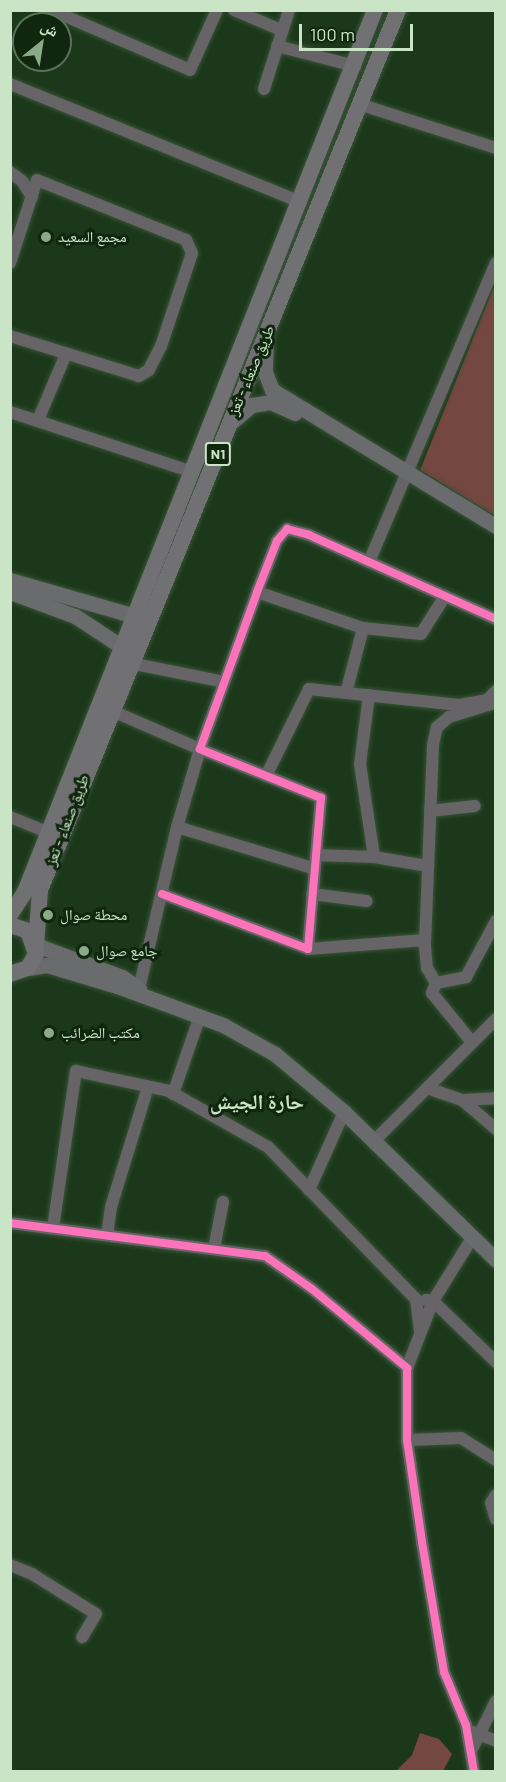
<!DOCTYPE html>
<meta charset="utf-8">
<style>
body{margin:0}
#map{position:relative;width:506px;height:1782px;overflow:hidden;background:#1b391a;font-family:Barlow,"Noto Naskh Arabic",sans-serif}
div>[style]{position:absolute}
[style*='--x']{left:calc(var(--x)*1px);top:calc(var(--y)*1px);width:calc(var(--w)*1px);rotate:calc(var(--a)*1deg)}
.green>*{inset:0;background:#754741}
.roads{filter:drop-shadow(0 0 2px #395238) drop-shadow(0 0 2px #395238)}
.minor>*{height:12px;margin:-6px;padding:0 6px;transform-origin:6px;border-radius:6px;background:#666466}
.major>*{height:15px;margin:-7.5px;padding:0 7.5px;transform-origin:7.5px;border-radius:7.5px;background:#6a6b6c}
.highway>*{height:16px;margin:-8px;padding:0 8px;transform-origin:8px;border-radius:8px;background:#717072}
.cycleway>*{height:8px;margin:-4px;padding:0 4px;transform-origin:4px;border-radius:4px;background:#fb73b8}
.dots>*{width:16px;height:16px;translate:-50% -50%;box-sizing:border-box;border:3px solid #10260f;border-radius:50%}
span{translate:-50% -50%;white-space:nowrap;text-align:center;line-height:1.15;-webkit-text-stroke:6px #10260f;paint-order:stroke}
.shield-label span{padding:2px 4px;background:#10260f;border:2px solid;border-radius:4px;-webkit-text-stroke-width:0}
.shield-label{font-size:14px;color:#c9e5c6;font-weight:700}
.poi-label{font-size:15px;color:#c9e5c6}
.left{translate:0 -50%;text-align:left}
.street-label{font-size:15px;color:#c9e5c6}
.district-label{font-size:21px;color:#c9e5c6;font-weight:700}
.frame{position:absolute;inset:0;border:12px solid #c9e5c6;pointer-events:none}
.north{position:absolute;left:12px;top:12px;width:60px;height:60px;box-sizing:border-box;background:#10260f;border:2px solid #5a7258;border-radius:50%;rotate:30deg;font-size:16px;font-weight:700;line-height:24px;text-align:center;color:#c9e5c6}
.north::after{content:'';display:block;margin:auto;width:21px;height:27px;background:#8ca98a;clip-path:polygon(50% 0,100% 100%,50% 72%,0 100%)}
.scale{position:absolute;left:299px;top:24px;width:114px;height:27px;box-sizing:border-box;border:3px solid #c9e5c6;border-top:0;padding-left:8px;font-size:18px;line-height:21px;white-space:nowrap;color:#c9e5c6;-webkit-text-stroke:4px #10260f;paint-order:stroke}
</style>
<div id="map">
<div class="green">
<div style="clip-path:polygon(495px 284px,495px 516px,420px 470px)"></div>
<div style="clip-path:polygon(420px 1733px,439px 1739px,452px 1754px,443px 1771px,396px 1771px,412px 1755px)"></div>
</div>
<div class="roads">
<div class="minor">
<div style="--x:51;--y:10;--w:151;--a:23.3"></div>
<div style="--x:190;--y:70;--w:66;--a:-65.8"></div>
<div style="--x:234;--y:10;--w:51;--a:23.1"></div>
<div style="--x:277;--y:46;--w:81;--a:14.4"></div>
<div style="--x:10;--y:84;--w:314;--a:22.1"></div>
<div style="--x:264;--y:89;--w:83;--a:-72.4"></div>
<div style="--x:359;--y:104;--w:144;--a:17.8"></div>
<div style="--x:10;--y:172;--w:15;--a:37"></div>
<div style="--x:22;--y:181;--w:19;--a:58"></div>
<div style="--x:10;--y:263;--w:87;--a:-72"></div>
<div style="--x:37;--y:180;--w:161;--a:21.9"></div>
<div style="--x:186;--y:240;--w:14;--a:65"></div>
<div style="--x:192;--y:253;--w:98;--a:108.4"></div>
<div style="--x:161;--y:346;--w:27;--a:117"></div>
<div style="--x:149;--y:370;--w:12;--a:149"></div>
<div style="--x:139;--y:376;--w:135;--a:-162.8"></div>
<div style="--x:10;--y:412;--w:193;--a:18.2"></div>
<div style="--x:38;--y:420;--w:72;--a:-67"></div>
<div style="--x:369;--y:562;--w:325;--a:-67"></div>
<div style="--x:257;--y:592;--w:112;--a:18.8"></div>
<div style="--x:363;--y:628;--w:58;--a:5.9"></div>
<div style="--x:421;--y:634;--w:45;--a:-57.7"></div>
<div style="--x:130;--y:663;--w:96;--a:11.4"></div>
<div style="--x:346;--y:693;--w:67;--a:-75.3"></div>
<div style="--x:369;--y:695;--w:70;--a:97.4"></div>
<div style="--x:360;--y:764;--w:94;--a:81.4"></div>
<div style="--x:374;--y:857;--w:55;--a:9.5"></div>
<div style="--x:491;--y:704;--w:44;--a:162.8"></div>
<div style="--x:449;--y:717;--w:16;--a:140"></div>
<div style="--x:437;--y:727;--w:18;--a:103"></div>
<div style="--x:433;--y:745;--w:201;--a:92.3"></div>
<div style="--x:425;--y:946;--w:22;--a:85"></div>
<div style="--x:427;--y:968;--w:17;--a:59"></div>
<div style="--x:436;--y:983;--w:31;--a:-11"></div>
<div style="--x:466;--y:977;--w:64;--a:-61.8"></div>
<div style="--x:110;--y:710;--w:98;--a:23.4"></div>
<div style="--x:200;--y:749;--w:81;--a:106.4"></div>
<div style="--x:177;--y:827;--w:166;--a:103.2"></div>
<div style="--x:266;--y:776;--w:97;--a:-63.7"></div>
<div style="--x:309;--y:689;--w:151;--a:6.1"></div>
<div style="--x:459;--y:705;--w:28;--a:-10"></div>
<div style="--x:487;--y:700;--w:13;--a:-45"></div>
<div style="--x:430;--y:811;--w:45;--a:-6.3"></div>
<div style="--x:10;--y:817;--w:40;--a:22"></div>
<div style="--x:177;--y:827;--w:144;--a:16.9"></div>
<div style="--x:316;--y:855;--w:58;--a:2"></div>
<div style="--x:162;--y:894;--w:156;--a:20.6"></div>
<div style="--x:308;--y:949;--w:152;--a:-85.1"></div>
<div style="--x:321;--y:798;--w:131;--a:-158"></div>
<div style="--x:200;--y:749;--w:167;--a:-70"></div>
<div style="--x:257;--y:592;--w:55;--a:-68.6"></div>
<div style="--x:277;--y:541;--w:16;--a:-50"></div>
<div style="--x:287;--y:529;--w:23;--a:15"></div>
<div style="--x:309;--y:535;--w:205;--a:24.2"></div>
<div style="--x:312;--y:894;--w:55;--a:7.3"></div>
<div style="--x:308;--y:949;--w:117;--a:-4.4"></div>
<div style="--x:436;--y:983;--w:11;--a:112"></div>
<div style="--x:432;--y:993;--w:62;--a:50.9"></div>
<div style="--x:427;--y:1088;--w:37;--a:19"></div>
<div style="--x:462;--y:1100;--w:34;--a:-3"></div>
<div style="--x:173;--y:1094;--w:83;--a:-70.9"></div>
<div style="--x:462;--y:1100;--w:45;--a:40.5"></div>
<div style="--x:374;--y:1141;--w:173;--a:-45"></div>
<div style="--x:309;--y:1190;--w:85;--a:-65.8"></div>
<div style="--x:10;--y:1223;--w:257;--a:7.4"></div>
<div style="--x:265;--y:1256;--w:57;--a:35.1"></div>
<div style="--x:312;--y:1289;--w:124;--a:39.7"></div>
<div style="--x:407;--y:1368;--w:72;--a:90"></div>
<div style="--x:407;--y:1440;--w:103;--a:81.6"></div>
<div style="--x:422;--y:1542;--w:132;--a:80.4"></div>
<div style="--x:444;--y:1672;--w:57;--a:67.5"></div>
<div style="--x:466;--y:1725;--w:48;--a:80.3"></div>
<div style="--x:53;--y:1228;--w:159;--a:-81.7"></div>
<div style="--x:76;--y:1071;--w:95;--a:12.1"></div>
<div style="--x:169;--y:1091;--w:114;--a:29.5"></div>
<div style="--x:268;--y:1147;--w:212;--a:45.8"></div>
<div style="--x:416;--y:1299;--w:31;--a:83"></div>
<div style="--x:107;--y:1235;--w:28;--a:-82"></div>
<div style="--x:111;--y:1207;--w:126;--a:-72.9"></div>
<div style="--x:214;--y:1249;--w:48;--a:-79.2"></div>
<div style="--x:426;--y:1300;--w:7;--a:8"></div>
<div style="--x:433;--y:1301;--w:88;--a:44.1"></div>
<div style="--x:407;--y:1368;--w:72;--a:-68.8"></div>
<div style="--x:433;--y:1301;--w:74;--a:-58.2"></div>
<div style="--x:407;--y:1440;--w:54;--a:-2.1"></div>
<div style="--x:461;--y:1438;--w:41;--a:32.2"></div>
<div style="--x:496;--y:1495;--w:9;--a:122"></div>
<div style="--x:491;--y:1503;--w:17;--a:73"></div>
<div style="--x:10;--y:1565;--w:24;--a:22"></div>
<div style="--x:32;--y:1574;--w:75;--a:32"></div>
<div style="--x:96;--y:1614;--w:27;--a:121"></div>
<div style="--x:473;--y:1732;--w:25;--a:21"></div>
<div style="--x:471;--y:1751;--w:56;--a:-63.4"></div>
</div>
<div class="major">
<div style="--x:266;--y:338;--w:34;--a:92"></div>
<div style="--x:265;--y:372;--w:19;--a:69"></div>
<div style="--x:272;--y:390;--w:262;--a:31.3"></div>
<div style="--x:229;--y:424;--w:30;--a:-40"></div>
<div style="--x:252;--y:405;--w:18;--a:-9"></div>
<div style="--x:270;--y:402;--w:27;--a:24"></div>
<div style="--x:10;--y:580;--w:130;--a:16.1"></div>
<div style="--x:10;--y:592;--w:69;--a:20.3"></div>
<div style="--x:75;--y:616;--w:56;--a:33.4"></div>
<div style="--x:36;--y:945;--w:92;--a:20.4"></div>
<div style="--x:122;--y:977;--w:21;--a:35"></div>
<div style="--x:28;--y:968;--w:19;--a:-9"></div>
<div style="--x:47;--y:965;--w:73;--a:16.7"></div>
<div style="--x:117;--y:986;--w:113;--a:20.2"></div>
<div style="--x:223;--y:1025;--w:60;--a:29.1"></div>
<div style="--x:275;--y:1054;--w:90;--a:40"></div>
<div style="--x:344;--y:1112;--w:212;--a:44.2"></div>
</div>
<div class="highway">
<div style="--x:10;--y:915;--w:27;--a:-57"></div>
<div style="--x:25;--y:892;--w:949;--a:-68.36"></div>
<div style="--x:10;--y:925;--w:19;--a:18"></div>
<div style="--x:28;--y:931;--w:24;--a:71"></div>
<div style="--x:36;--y:954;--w:16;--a:120"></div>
<div style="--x:28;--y:968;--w:19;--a:162"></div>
<div style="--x:36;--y:945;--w:55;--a:-85.8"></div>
<div style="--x:40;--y:890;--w:950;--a:-67.86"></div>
</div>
</div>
<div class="cycleway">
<div style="--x:162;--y:894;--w:156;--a:20.6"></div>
<div style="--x:308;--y:949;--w:152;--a:-85.1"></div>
<div style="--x:321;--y:798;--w:131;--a:-158"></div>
<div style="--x:200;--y:749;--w:167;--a:-70"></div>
<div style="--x:257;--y:592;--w:55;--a:-68.6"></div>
<div style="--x:277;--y:541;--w:16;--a:-50"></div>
<div style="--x:287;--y:529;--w:23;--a:15"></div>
<div style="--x:309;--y:535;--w:205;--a:24.2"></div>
<div style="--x:10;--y:1223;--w:257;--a:7.4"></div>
<div style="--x:265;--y:1256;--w:57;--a:35.1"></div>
<div style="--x:312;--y:1289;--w:124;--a:39.7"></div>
<div style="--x:407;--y:1368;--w:72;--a:90"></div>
<div style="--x:407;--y:1440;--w:103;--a:81.6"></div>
<div style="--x:422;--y:1542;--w:132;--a:80.4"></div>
<div style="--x:444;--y:1672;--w:57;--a:67.5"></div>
<div style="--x:466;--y:1725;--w:48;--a:80.3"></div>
</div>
<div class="dots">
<div style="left:46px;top:237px;background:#8ca98a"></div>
<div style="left:48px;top:915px;background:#8ca98a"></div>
<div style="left:84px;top:951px;background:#8ca98a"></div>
<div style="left:49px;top:1033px;background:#8ca98a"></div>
</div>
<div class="shield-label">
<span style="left:218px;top:454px">N1</span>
</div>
<div class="poi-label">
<span class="left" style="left:58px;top:237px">مجمع السعيد</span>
<span class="left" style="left:60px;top:915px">محطة صوال</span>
<span class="left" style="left:96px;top:951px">جامع صوال</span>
<span class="left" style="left:61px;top:1033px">مكتب الضرائب</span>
</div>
<div class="street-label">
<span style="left:251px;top:370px;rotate:-67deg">طريق صنعاء - تعز</span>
<span style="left:67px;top:820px;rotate:-69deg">طريق صنعاء - تعز</span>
</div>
<div class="district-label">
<span style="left:257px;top:1101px">حارة الجيش</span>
</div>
<div class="frame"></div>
<div class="north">ش</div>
<div class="scale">100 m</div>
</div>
